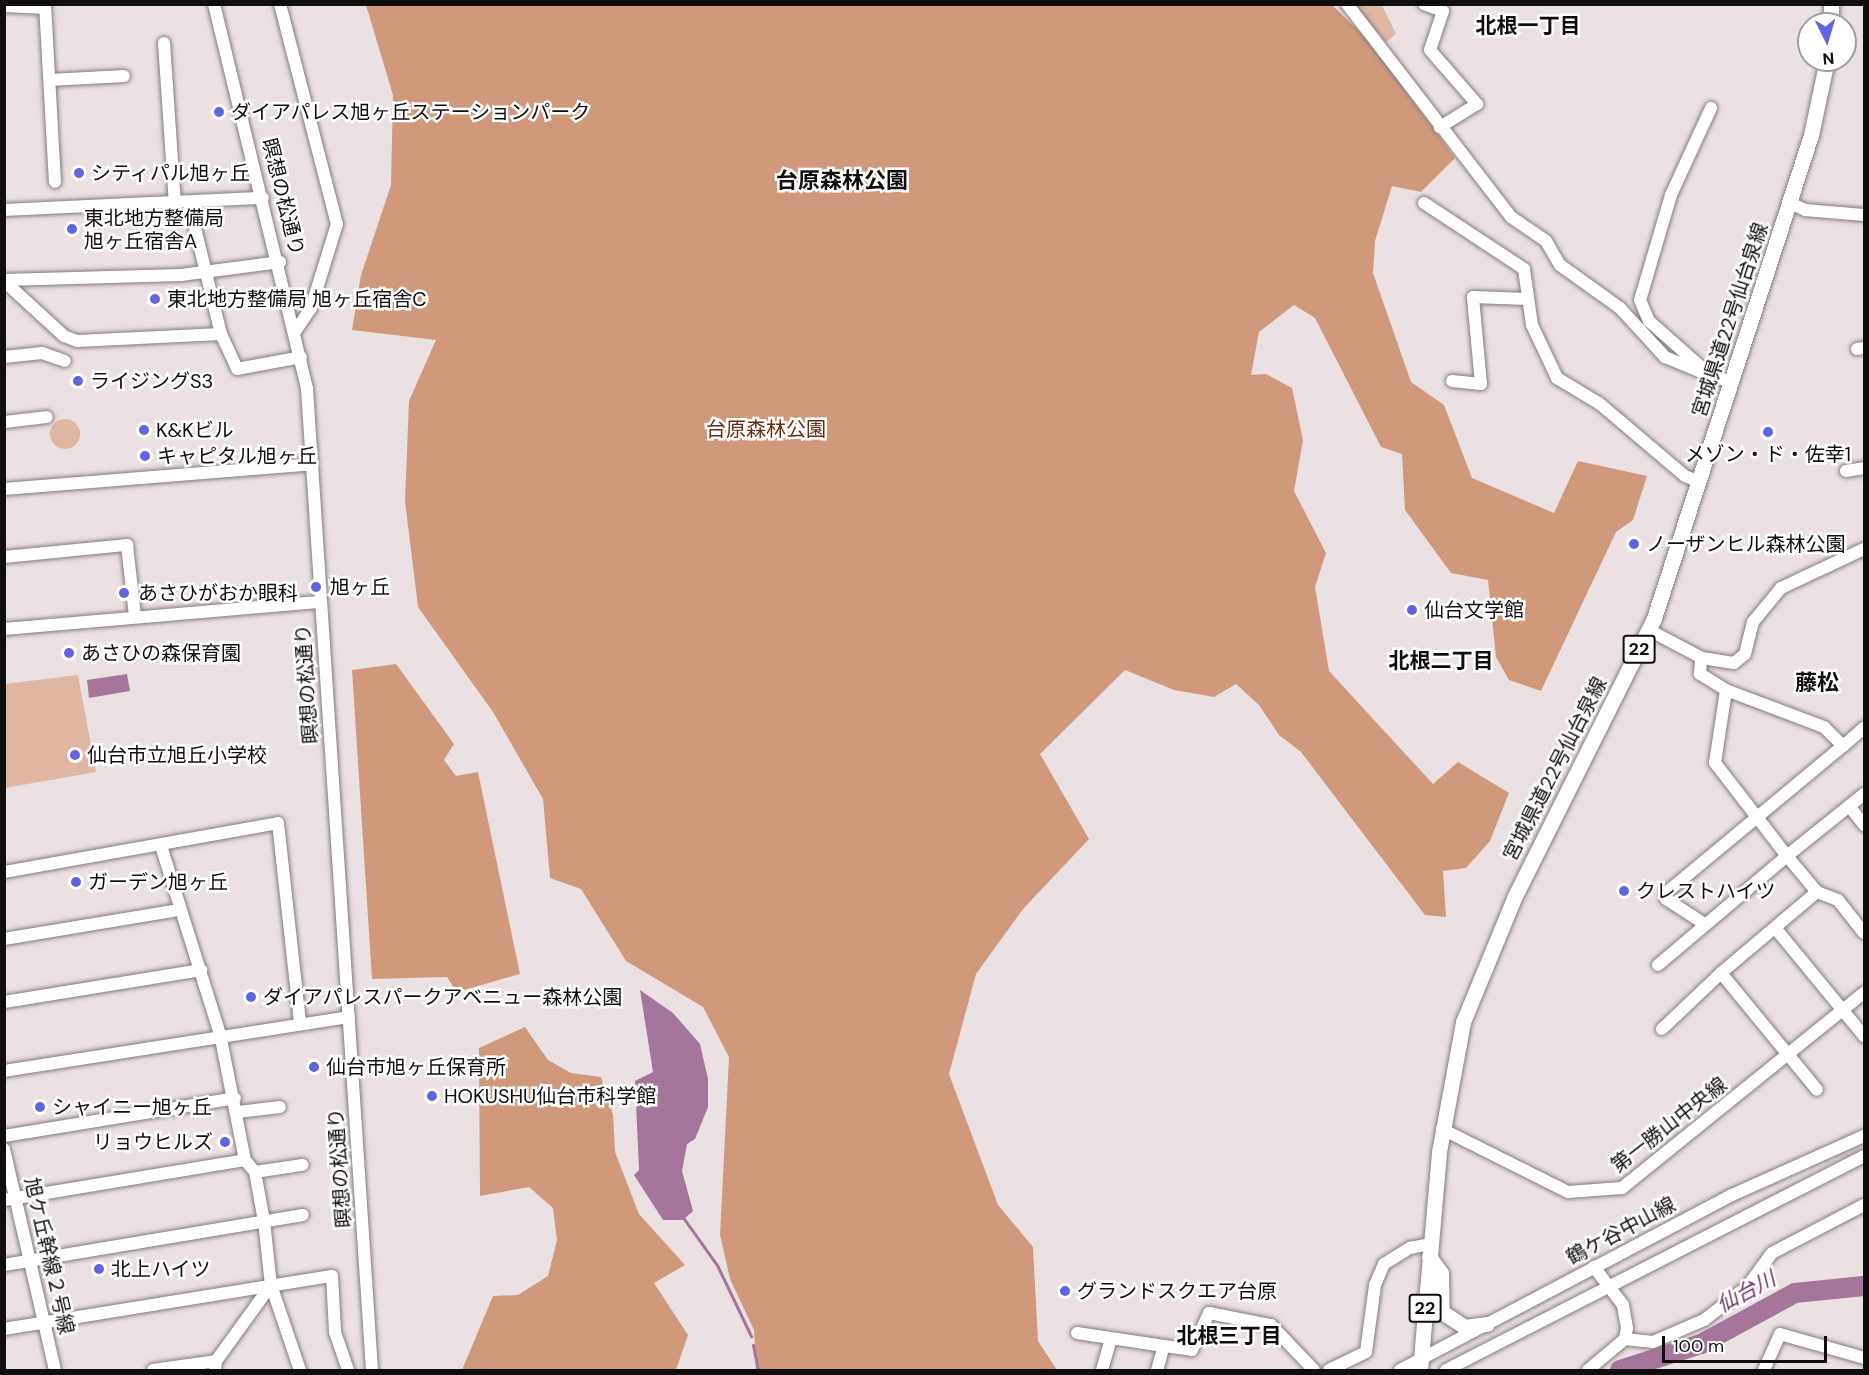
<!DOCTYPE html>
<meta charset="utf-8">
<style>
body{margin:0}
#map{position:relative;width:1869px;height:1375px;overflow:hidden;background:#ebe1e2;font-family:"DM Sans","Noto Sans JP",sans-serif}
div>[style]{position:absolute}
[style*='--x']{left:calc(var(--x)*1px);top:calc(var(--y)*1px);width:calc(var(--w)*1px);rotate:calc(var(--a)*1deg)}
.green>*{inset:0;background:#dfb7a3}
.round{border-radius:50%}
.forest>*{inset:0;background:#d1997c}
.water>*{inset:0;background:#a5759b}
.stream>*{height:3px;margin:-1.5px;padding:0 1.5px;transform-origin:1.5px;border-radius:1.5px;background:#a5759b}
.river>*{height:20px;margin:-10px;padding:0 10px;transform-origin:10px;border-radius:10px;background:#a5759b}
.roads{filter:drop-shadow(0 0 2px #847b7c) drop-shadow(0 0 2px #847b7c)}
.minor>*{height:12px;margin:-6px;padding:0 6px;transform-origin:6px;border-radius:6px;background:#fff}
.major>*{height:15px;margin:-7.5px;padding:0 7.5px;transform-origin:7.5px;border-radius:7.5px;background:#fff}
.dots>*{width:16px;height:16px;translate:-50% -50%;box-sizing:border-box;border:3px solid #fff;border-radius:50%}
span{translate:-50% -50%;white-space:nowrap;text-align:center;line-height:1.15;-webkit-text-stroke:5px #fff;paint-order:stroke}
.shield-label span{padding:2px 4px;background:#fff;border:2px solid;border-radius:4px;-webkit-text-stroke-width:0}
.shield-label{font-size:18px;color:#100d0d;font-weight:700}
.poi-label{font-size:20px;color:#100d0d}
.left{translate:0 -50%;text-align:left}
.right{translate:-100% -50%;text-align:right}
.street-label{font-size:20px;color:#100d0d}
.park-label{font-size:20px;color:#642f10}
.neighbourhood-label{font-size:21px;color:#100d0d;font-weight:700}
.water-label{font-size:21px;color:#6f3366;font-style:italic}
.quarter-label{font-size:22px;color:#100d0d;font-weight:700}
.frame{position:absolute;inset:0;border:6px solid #100d0d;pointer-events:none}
.north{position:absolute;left:1797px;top:12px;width:60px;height:60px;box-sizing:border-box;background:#fff;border:2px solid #9f9e9e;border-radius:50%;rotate:175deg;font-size:16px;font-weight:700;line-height:24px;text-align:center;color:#100d0d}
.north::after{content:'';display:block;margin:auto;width:21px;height:27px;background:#6164dc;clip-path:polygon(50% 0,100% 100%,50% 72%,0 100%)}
.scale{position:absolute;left:1662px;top:1336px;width:165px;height:27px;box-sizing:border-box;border:3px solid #100d0d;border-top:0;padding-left:8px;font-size:18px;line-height:21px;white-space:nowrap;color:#100d0d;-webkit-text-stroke:4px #fff;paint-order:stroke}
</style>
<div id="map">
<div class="green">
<div style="clip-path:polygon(1354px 5px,1382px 5px,1396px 34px,1386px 42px)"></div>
<div class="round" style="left:50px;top:419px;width:30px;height:30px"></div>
<div style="clip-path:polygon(78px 675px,96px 772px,5px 788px,5px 684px)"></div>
</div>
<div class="forest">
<div style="clip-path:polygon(366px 5px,1332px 5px,1368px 40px,1455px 158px,1421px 192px,1392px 186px,1375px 241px,1373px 273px,1411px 382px,1444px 405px,1472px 478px,1554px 513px,1578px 461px,1647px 476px,1633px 520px,1616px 532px,1541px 691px,1509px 680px,1496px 657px,1488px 580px,1451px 573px,1405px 510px,1402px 454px,1381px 447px,1315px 318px,1294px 305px,1259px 332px,1251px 375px,1266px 374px,1292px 388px,1303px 440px,1294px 491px,1326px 553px,1315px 587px,1329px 671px,1433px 784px,1458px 762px,1509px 793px,1490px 841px,1466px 868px,1443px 871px,1446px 917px,1425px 915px,1301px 752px,1279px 735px,1259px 705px,1236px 684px,1214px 697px,1174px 690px,1125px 670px,1040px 754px,1089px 839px,1023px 909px,976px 974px,949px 1074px,998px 1205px,1033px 1247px,1038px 1341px,1057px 1370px,756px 1370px,754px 1330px,730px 1279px,720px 1235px,729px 1057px,703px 1007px,626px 961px,581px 889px,550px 878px,543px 799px,493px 712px,418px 607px,405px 501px,409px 401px,436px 340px,352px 330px,361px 275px,391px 185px,393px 95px)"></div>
<div style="clip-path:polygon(396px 664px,454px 744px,444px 760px,456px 776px,478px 772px,520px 974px,457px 992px,447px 977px,372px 979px,352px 670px)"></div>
<div style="clip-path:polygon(525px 1027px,548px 1060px,571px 1073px,601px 1077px,613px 1115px,615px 1152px,639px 1214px,685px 1265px,654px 1283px,688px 1335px,676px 1370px,462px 1370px,493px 1296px,518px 1295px,548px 1276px,557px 1240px,553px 1208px,529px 1187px,480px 1196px,479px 1048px)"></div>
</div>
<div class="water">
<div style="clip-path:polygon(127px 674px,130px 691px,89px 698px,87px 680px)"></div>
<div style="clip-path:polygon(640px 990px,673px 1013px,700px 1044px,708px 1079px,708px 1107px,695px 1139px,687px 1144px,682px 1171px,693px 1211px,683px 1220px,663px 1220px,634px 1175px,639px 1170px,635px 1081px,653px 1072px)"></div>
</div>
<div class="stream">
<div style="--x:682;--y:1216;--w:60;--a:54.5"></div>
<div style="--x:717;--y:1265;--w:79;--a:64.4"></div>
<div style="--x:753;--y:1345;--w:25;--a:79"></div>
</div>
<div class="river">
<div style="--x:1620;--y:1370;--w:85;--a:-17.8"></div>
<div style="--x:1701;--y:1344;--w:107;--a:-28.5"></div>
<div style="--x:1795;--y:1293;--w:69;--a:-5.8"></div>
</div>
<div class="roads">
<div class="minor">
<div style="--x:45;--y:4;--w:178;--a:86.8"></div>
<div style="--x:214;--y:4;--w:396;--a:76.4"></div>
<div style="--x:307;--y:389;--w:983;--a:86.21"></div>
<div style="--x:280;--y:4;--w:227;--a:75.5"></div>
<div style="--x:337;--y:224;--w:88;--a:107.2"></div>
<div style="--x:311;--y:308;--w:27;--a:124"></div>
<div style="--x:1347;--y:4;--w:269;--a:52.4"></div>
<div style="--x:1511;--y:217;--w:42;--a:34.4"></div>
<div style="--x:1546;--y:241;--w:28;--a:60"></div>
<div style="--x:1560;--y:265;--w:74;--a:35.6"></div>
<div style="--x:1620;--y:308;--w:67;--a:47.4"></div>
<div style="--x:1665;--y:357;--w:50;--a:22.4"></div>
<div style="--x:1424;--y:4;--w:20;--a:20"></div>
<div style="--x:1443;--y:11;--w:41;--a:108.4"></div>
<div style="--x:1430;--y:50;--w:72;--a:49"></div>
<div style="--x:1477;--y:104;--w:44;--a:148.1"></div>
<div style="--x:4;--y:6;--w:41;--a:2.8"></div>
<div style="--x:164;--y:43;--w:160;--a:86.1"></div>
<div style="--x:50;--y:80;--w:74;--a:-3.1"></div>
<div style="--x:1711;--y:108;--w:96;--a:114.7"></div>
<div style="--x:1671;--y:195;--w:109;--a:106.4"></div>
<div style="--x:1640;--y:300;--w:23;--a:67"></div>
<div style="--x:1649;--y:321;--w:83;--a:41.6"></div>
<div style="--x:1711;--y:376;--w:23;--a:15"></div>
<div style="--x:189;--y:203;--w:135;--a:76.3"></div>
<div style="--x:221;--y:334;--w:38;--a:65"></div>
<div style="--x:237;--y:369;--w:65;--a:-10.6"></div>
<div style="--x:1424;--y:203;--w:120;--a:33.4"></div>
<div style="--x:1524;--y:269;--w:57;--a:81.9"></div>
<div style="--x:1532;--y:325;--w:59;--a:64.7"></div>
<div style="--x:1557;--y:378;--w:50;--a:31.2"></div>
<div style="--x:1600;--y:404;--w:111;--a:40.3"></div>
<div style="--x:1685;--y:476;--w:16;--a:22"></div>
<div style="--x:1790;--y:203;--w:17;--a:25"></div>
<div style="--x:1805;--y:210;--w:59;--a:4.8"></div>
<div style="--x:4;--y:210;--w:259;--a:-2.7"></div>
<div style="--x:4;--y:280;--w:177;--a:-1.6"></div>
<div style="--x:181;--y:275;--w:100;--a:-7.5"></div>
<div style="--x:4;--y:281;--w:81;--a:42.5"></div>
<div style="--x:64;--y:336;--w:14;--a:21"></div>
<div style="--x:77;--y:341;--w:144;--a:-2.8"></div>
<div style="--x:1857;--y:349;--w:7;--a:-8"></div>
<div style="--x:4;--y:357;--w:38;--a:-6"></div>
<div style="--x:42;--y:353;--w:24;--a:19"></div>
<div style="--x:1452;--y:381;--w:29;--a:6"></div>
<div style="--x:1481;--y:384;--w:87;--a:-95.3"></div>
<div style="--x:1473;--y:297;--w:54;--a:2.1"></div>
<div style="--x:4;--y:422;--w:43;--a:-6.6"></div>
<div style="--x:1846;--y:471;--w:18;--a:-9"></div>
<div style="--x:4;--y:489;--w:309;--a:-4.6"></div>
<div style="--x:4;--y:557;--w:124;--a:-5.6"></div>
<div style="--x:127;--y:545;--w:71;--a:83.6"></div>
<div style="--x:4;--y:629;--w:318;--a:-4.9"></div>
<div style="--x:1649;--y:630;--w:60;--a:27.8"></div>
<div style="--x:1702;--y:658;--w:32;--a:9"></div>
<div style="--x:1734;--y:663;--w:14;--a:-39"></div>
<div style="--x:1745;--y:654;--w:33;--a:-76"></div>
<div style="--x:1753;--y:622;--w:44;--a:-50.5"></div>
<div style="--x:1781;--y:588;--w:92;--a:-25.2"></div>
<div style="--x:1726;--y:690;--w:105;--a:20.7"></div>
<div style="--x:1824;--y:727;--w:27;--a:45"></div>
<div style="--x:1843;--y:746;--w:28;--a:-41"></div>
<div style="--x:1864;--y:794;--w:99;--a:141.2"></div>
<div style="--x:1787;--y:856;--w:47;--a:50.2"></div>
<div style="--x:1817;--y:892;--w:22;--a:21"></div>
<div style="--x:1838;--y:900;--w:42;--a:51.8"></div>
<div style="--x:1850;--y:807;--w:23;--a:52"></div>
<div style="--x:161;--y:846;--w:197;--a:72.6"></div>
<div style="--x:220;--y:1034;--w:128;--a:78.8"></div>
<div style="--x:245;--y:1160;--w:16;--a:50"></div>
<div style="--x:255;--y:1172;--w:50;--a:79.6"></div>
<div style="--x:264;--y:1221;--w:64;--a:83.8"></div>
<div style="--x:271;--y:1285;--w:94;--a:125.9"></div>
<div style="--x:216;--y:1361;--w:9;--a:96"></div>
<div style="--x:4;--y:872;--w:278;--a:-10.1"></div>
<div style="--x:278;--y:823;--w:199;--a:83.7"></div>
<div style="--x:1703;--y:923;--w:44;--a:-147"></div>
<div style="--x:1666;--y:899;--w:7;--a:-82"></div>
<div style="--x:1667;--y:892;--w:229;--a:-39.7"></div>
<div style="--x:1776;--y:929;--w:139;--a:50.6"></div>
<div style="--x:4;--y:939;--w:178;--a:-9.4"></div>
<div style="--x:1658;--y:965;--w:169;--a:-40.2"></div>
<div style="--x:1787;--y:856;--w:118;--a:-127.7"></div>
<div style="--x:1715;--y:763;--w:74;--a:-81.4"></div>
<div style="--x:1726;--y:690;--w:31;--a:-148"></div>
<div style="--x:1700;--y:674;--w:16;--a:-86"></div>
<div style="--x:1721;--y:973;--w:126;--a:-40.2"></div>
<div style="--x:4;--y:1002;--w:200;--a:-9.2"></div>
<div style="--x:1662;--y:1029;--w:81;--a:-43.5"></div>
<div style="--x:1721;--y:973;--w:151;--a:50.6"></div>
<div style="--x:4;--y:1071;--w:349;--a:-8.9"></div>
<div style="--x:238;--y:1112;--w:42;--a:-6.8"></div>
<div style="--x:1442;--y:1129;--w:141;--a:26.6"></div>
<div style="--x:1568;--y:1192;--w:54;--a:-4.2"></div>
<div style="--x:1622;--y:1188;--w:311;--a:-38.9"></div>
<div style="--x:4;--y:1136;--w:234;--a:-9.3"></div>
<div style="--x:4;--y:1149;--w:227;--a:77"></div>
<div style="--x:255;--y:1172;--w:48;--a:-8.5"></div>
<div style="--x:4;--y:1200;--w:244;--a:-9.4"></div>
<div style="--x:4;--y:1265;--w:303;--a:-9.5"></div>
<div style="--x:271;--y:1285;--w:90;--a:71.2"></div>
<div style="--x:4;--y:1329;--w:332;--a:-9.2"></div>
<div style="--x:332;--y:1276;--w:56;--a:86.9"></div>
<div style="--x:335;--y:1332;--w:40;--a:71.1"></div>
<div style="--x:1077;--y:1333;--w:88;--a:8.5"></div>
<div style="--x:1625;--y:1339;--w:28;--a:6"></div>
<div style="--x:1653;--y:1342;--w:56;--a:-23.3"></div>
<div style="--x:1704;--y:1320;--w:54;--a:-37.5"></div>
<div style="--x:1747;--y:1287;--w:42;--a:-53.7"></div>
<div style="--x:1772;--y:1253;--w:104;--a:-27.6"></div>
<div style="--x:153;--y:1370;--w:64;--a:-8.1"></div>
<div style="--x:1102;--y:1370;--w:32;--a:-74"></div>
<div style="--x:1157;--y:1370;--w:25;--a:-74"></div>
<div style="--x:1164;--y:1346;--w:28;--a:8"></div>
<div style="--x:1192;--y:1350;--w:41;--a:-65.3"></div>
<div style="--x:1209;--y:1313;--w:63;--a:11"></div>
<div style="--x:1271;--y:1325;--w:62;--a:46.3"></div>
<div style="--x:1329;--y:1370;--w:41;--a:-25.9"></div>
<div style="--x:1366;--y:1352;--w:68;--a:-82.3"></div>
<div style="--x:1375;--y:1285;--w:23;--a:-67"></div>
<div style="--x:1384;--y:1264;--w:31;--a:-32"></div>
<div style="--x:1410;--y:1248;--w:20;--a:-11"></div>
<div style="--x:1400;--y:1370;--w:375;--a:-27.8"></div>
<div style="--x:1732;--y:1195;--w:145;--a:-24.1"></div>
<div style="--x:1446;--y:1370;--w:470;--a:-27.1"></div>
<div style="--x:1588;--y:1370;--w:48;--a:-40"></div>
<div style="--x:1625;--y:1339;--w:11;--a:-80"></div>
<div style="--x:1627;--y:1328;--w:23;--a:-100"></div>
<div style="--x:1623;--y:1305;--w:48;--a:-127.3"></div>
<div style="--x:1764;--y:1370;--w:39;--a:-66"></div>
<div style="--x:1780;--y:1334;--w:87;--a:15.9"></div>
</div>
<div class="major">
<div style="--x:1831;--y:24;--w:20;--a:-90"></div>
<div style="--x:1429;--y:1256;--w:21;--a:55"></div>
<div style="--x:1441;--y:1273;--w:39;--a:89"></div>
<div style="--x:1442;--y:1312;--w:27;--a:33"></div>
<div style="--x:1465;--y:1327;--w:22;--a:-8"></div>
<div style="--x:1420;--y:1370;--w:219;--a:-85"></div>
<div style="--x:1439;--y:1152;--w:132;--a:-79.5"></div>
<div style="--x:1463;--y:1022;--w:136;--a:-67.6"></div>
<div style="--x:1515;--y:896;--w:311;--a:-63.4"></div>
<div style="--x:1654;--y:618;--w:508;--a:-71.99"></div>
<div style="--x:1811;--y:135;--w:77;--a:-78"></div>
</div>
</div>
<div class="dots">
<div style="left:219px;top:112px;background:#6164dc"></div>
<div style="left:79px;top:173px;background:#6164dc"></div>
<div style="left:72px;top:229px;background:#6164dc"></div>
<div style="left:155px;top:299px;background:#6164dc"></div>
<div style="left:78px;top:381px;background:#6164dc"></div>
<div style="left:144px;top:430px;background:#6164dc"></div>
<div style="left:1768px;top:432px;background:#6164dc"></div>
<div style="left:145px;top:456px;background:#6164dc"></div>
<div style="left:1634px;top:544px;background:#6164dc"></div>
<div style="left:316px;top:587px;background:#6164dc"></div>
<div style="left:124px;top:593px;background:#6164dc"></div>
<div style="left:1412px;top:610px;background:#6164dc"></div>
<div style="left:69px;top:653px;background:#6164dc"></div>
<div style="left:75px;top:755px;background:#6164dc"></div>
<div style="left:76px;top:882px;background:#6164dc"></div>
<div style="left:1624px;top:891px;background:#6164dc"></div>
<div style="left:251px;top:997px;background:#6164dc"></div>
<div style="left:314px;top:1067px;background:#6164dc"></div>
<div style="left:432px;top:1096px;background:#6164dc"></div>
<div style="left:40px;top:1107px;background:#6164dc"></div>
<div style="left:225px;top:1142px;background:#6164dc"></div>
<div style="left:99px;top:1269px;background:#6164dc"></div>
<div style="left:1065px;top:1291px;background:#6164dc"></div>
</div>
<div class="shield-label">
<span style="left:1639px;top:649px">22</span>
<span style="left:1425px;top:1308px">22</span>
</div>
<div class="poi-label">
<span class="left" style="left:231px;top:112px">ダイアパレス旭ヶ丘ステーションパーク</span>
<span class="left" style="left:91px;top:173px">シティパル旭ヶ丘</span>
<span class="left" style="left:84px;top:230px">東北地方整備局<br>旭ヶ丘宿舎A</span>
<span class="left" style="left:167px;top:299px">東北地方整備局 旭ヶ丘宿舎C</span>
<span class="left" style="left:90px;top:381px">ライジングS3</span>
<span class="left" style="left:156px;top:430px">K&amp;Kビル</span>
<span style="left:1768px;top:454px">メゾン・ド・佐幸1</span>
<span class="left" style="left:157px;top:456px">キャピタル旭ヶ丘</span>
<span class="left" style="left:1646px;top:544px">ノーザンヒル森林公園</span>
<span class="left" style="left:330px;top:587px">旭ヶ丘</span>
<span class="left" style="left:138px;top:593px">あさひがおか眼科</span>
<span class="left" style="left:1424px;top:610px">仙台文学館</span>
<span class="left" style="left:81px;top:653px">あさひの森保育園</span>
<span class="left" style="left:87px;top:755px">仙台市立旭丘小学校</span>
<span class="left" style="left:88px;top:882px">ガーデン旭ヶ丘</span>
<span class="left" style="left:1636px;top:891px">クレストハイツ</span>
<span class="left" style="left:263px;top:997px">ダイアパレスパークアベニュー森林公園</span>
<span class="left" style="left:326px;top:1067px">仙台市旭ヶ丘保育所</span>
<span class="left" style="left:444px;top:1096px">HOKUSHU仙台市科学館</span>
<span class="left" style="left:52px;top:1107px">シャイニー旭ヶ丘</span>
<span class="right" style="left:213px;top:1142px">リョウヒルズ</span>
<span class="left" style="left:111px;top:1269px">北上ハイツ</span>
<span class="left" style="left:1077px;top:1291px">グランドスクエア台原</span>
</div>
<div class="street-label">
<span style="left:283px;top:197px;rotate:76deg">瞑想の松通り</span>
<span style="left:1730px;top:320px;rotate:-72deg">宮城県道22号仙台泉線</span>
<span style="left:307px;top:684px;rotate:-94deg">瞑想の松通り</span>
<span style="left:1555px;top:769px;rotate:-63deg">宮城県道22号仙台泉線</span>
<span style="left:1669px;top:1125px;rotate:-38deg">第一勝山中央線</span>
<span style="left:340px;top:1168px;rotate:-94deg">瞑想の松通り</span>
<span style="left:1621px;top:1231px;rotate:-28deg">鶴ケ谷中山線</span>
<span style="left:49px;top:1256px;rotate:77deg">旭ケ丘幹線２号線</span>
</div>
<div class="park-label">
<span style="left:766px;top:429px">台原森林公園</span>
</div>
<div class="neighbourhood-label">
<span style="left:1528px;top:26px">北根一丁目</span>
<span style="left:1441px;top:661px">北根二丁目</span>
<span style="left:1229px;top:1336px">北根三丁目</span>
</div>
<div class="water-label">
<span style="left:1746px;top:1292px;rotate:-28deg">仙台川</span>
</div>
<div class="quarter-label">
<span style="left:842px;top:181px">台原森林公園</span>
<span style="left:1817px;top:683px">藤松</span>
</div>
<div class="frame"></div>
<div class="north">N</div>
<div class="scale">100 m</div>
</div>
